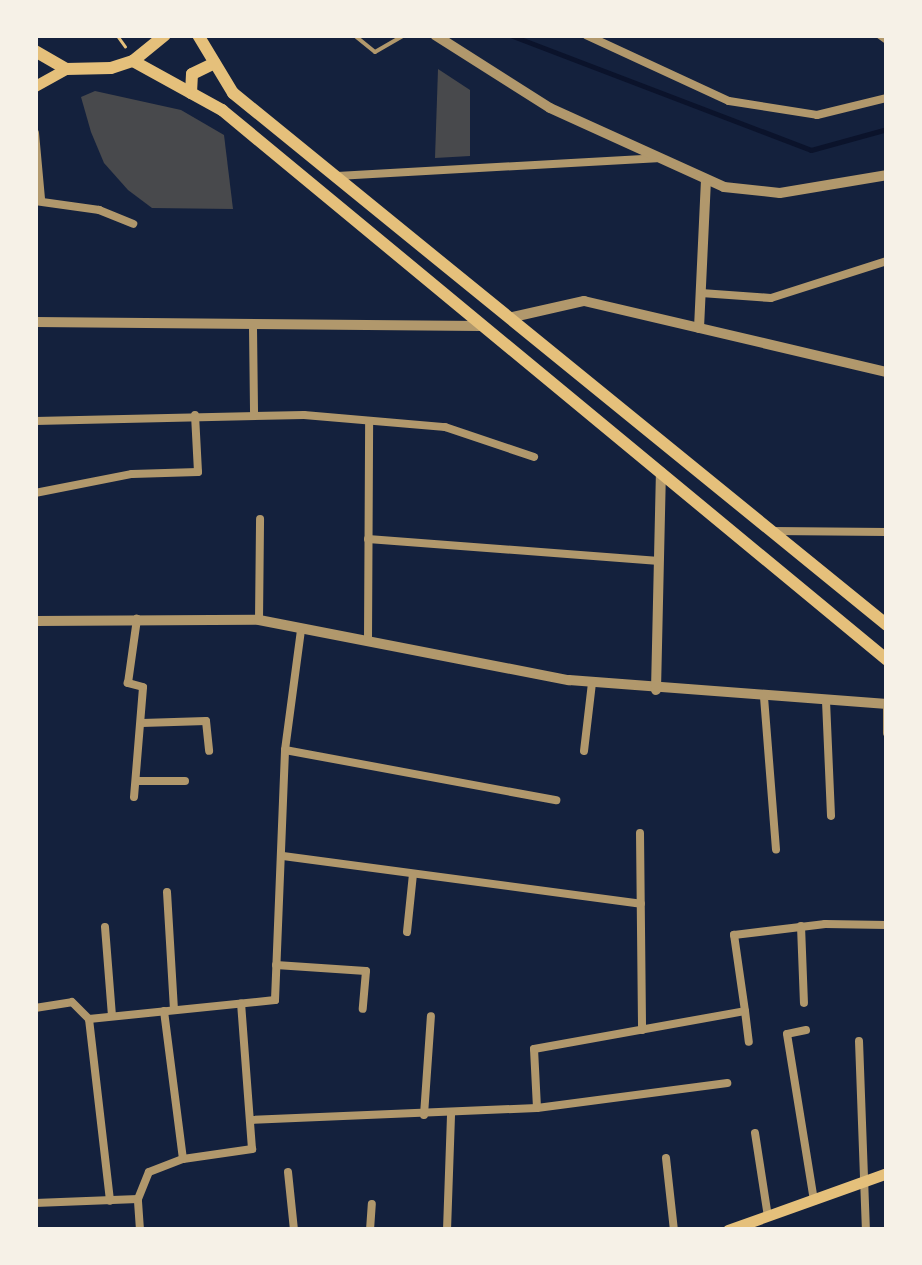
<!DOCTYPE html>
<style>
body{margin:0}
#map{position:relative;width:922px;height:1265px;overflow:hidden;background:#14213d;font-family:Ubuntu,sans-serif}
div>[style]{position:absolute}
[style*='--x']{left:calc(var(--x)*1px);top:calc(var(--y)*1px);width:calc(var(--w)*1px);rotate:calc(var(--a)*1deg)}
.stream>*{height:5px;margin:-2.5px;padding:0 2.5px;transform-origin:2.5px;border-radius:2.5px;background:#0b132b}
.building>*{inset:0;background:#48494c}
.path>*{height:2.5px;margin:-1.25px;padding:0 1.25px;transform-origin:1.25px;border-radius:1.25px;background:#e5c07b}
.service>*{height:4px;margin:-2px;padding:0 2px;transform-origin:2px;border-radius:2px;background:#b1986c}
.minor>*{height:8px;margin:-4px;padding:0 4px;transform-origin:4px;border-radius:4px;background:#b1986c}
.tertiary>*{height:10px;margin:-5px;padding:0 5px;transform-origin:5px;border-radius:5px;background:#b1986c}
.secondary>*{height:11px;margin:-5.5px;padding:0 5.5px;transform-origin:5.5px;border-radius:5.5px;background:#e5c07b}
.primary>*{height:12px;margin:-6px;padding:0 6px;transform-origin:6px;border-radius:6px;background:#e5c07b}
span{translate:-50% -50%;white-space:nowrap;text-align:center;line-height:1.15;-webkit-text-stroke:8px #f6f1e7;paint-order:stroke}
.frame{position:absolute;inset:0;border:38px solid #f6f1e7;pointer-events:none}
</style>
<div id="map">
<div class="stream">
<div style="--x:510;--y:35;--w:322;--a:20.9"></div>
<div style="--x:811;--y:150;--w:79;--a:-15.4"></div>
</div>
<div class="building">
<div style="clip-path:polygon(438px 69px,470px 90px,470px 156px,435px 158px)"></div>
<div style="clip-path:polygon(95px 91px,181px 110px,224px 135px,233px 209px,152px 208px,128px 190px,104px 163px,91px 132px,81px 97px)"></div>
</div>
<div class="path">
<div style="--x:117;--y:35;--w:14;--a:54"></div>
</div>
<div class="service">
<div style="--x:354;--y:35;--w:27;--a:39"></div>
<div style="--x:375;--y:52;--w:34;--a:-30"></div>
</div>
<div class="minor">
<div style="--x:586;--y:35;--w:157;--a:24.8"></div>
<div style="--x:729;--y:101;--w:89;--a:9"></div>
<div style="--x:817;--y:115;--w:72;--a:-13.7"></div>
<div style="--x:880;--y:35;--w:9;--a:36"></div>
<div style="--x:35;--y:133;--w:66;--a:84.8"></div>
<div style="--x:337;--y:176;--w:320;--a:-3.2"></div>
<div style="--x:35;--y:201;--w:65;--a:8"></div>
<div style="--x:99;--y:210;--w:37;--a:22"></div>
<div style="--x:701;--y:293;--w:70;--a:4.1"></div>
<div style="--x:771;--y:298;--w:122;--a:-17.7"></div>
<div style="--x:253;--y:328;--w:87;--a:89.3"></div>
<div style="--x:35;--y:421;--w:269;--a:-1.3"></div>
<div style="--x:304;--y:415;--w:142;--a:4.9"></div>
<div style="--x:445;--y:427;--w:94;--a:18.6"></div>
<div style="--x:35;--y:493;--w:99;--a:-11.1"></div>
<div style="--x:132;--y:474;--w:66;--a:-1.7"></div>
<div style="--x:198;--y:472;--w:57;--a:-93"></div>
<div style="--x:773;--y:531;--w:114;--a:0.5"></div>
<div style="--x:368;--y:539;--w:292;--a:4.3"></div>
<div style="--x:259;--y:620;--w:101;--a:-89.4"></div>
<div style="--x:368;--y:639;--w:218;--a:-89.7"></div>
<div style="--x:764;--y:697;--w:153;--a:85.5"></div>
<div style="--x:826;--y:701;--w:115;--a:87.5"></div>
<div style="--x:887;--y:704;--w:29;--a:90"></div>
<div style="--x:142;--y:723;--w:64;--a:-1.8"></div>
<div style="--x:206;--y:721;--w:30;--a:84"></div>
<div style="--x:285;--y:750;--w:276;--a:10.5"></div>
<div style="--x:584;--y:751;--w:68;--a:-83.3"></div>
<div style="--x:136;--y:781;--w:49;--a:0"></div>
<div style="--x:134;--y:797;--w:110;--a:-85.3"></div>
<div style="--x:143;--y:687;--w:16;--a:-165"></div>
<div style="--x:128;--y:683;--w:65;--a:-82"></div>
<div style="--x:640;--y:833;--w:197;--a:89.4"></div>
<div style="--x:283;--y:856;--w:361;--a:7.6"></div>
<div style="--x:167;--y:892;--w:118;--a:86.6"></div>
<div style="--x:801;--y:926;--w:77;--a:87.8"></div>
<div style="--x:105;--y:927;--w:89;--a:85.5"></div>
<div style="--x:407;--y:932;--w:58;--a:-84.1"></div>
<div style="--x:276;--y:965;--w:90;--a:3.8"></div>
<div style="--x:366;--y:971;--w:38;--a:95"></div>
<div style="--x:35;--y:1008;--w:37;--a:-9"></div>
<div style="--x:72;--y:1002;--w:24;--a:45"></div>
<div style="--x:89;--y:1019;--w:183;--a:83.4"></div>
<div style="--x:164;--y:1011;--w:149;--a:82.7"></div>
<div style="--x:745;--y:1011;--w:31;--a:83"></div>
<div style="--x:89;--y:1019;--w:187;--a:-5.8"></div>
<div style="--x:275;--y:1000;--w:250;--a:-87.7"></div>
<div style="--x:285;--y:750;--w:121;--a:-82.4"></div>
<div style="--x:806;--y:1030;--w:19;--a:168"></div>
<div style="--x:787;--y:1034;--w:169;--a:80.8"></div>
<div style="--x:859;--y:1041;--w:189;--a:87.9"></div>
<div style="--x:537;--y:1108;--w:192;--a:-7.5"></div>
<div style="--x:424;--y:1115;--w:99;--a:-86"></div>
<div style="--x:250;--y:1120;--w:287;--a:-2.4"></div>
<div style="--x:537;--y:1108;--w:59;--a:-92.9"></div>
<div style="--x:534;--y:1049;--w:214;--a:-10.2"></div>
<div style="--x:745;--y:1011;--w:77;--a:-98.2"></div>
<div style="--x:734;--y:935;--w:92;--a:-6.9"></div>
<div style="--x:825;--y:924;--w:62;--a:0.9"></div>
<div style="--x:755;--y:1133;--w:85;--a:81.2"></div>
<div style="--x:666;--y:1158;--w:72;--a:83.7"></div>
<div style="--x:288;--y:1172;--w:58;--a:84.1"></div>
<div style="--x:35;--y:1203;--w:103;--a:-2.2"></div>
<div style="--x:140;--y:1230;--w:31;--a:-94"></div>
<div style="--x:138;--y:1199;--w:29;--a:-68"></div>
<div style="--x:149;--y:1172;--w:36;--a:-21"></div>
<div style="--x:183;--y:1159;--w:70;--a:-8.2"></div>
<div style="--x:252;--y:1149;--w:146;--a:-94.3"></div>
<div style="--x:370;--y:1230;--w:26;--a:-86"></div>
<div style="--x:447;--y:1230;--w:116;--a:-88"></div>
</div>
<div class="tertiary">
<div style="--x:435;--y:35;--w:136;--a:32.4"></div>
<div style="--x:550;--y:108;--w:191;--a:24.4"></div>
<div style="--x:724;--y:187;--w:56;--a:6.1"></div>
<div style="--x:780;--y:193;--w:109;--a:-9.5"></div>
<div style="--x:513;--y:317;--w:73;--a:-12.7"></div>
<div style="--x:584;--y:301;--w:311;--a:13.2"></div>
<div style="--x:35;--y:322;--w:445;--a:0.5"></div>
<div style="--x:699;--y:328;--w:148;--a:-87.3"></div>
<div style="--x:35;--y:621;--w:224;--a:-0.3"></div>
<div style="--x:259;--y:620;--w:316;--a:11"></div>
<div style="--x:569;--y:680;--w:319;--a:4.3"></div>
<div style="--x:656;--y:690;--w:218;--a:-88.7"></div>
</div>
<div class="secondary">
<div style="--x:35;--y:86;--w:35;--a:-29"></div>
<div style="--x:728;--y:1230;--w:169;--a:-19.7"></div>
</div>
<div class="primary">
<div style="--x:198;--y:35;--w:68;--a:58.9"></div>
<div style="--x:233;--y:93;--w:843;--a:39.13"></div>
<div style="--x:35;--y:51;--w:36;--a:30"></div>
<div style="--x:66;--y:69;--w:45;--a:-1.3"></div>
<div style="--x:111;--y:68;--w:23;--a:-18"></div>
<div style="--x:133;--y:61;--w:41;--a:-39.1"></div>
<div style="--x:133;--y:61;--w:102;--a:28.8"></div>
<div style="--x:222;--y:110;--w:863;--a:39.59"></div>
<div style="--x:191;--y:93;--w:19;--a:-87"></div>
<div style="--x:192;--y:74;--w:25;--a:-26"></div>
</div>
<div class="frame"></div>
</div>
